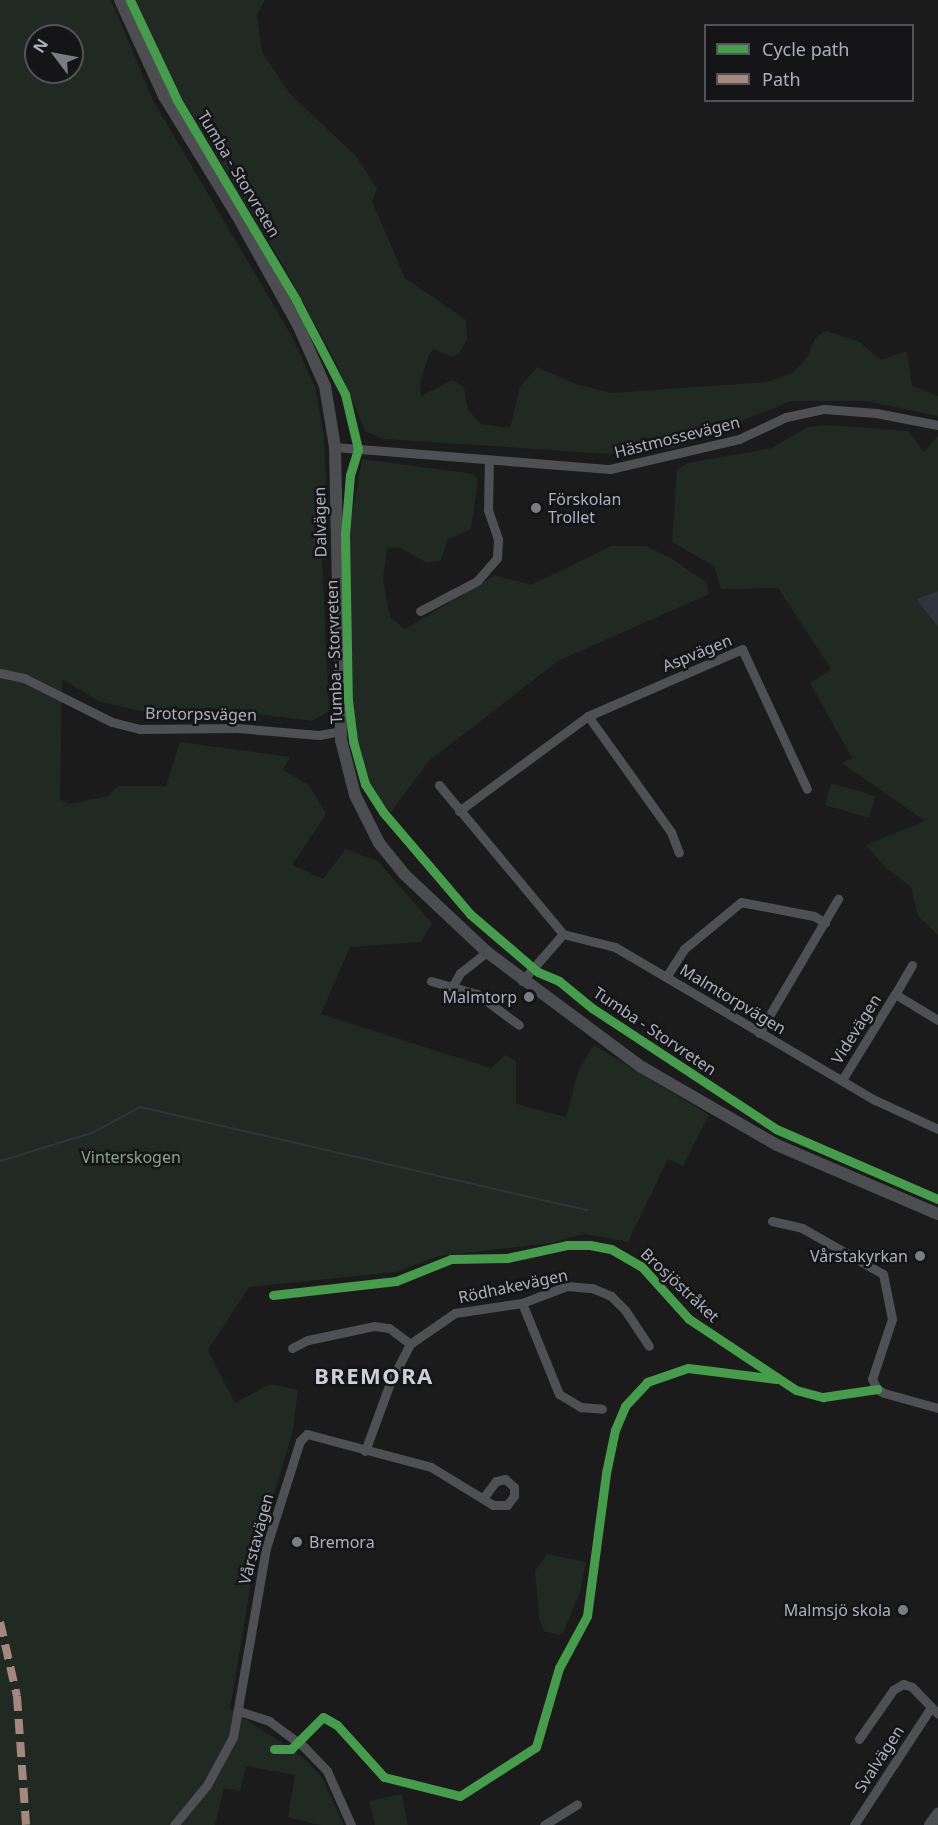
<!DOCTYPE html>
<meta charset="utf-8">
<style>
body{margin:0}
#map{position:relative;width:938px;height:1825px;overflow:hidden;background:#1b1b1b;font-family:"Noto Sans",sans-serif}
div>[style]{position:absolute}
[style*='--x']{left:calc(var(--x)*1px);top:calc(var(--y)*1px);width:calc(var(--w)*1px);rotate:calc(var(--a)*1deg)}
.green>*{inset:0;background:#212923}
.water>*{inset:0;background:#2e353e}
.stream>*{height:2px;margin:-1px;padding:0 1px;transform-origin:1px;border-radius:1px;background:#2e353e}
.minor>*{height:9px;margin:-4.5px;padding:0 4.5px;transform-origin:4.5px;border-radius:4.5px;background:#4f5054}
.major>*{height:12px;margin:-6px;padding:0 6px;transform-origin:6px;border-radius:6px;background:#4c4d50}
.quiet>*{height:8px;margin-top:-4px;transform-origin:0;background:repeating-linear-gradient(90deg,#a5887d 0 15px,transparent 0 23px)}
.cycleway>*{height:9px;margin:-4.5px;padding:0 4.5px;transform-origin:4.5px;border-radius:4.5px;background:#469c4c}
.dots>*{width:16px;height:16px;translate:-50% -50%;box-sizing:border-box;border:3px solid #151517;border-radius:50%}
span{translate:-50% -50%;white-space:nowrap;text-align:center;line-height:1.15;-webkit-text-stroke:5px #151517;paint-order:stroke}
.street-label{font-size:16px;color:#adb0bc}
.poi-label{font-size:16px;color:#adb0bc}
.left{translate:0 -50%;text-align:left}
.right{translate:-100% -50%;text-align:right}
.park-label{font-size:16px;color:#84a689}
.district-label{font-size:22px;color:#ced0d8;font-weight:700;letter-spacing:1.5px}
.legend{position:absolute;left:704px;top:24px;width:210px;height:78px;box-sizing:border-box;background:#151517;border:2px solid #525359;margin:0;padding:8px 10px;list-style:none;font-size:18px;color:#adb0bc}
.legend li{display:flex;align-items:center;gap:12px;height:30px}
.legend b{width:30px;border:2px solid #525359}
.north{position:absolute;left:24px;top:24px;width:60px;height:60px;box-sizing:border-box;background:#151517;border:2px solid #525359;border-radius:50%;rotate:302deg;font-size:16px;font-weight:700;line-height:24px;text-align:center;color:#adb0bc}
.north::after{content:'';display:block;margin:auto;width:21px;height:27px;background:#7a7c84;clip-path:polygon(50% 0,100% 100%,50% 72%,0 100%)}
</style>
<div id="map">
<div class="green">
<div style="clip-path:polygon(evenodd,0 0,111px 0,154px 102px,290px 333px,316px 389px,324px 437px,326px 479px,321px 535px,329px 711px,312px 721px,208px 708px,155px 714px,100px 702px,62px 679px,60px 799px,68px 804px,108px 796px,118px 786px,166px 786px,180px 742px,290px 757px,283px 770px,309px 785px,326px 814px,292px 865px,323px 879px,346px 849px,378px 861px,432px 924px,421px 942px,350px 947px,321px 1014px,491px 1068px,505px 1055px,516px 1061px,516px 1104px,566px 1117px,579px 1069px,594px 1045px,709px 1115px,683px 1166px,668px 1159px,628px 1242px,584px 1234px,552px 1243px,439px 1256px,396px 1272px,249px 1287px,208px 1350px,235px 1403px,270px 1384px,298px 1390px,293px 1430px,255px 1559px,230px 1709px,300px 1755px,322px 1777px,344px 1825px,321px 1825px,288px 1817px,295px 1775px,246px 1766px,240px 1791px,224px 1788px,215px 1825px,0 1825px,0 0,36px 36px,72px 36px,72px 72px,36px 72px,36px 36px)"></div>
<div style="clip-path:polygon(134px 0,265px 0,257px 15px,262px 52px,291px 95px,355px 155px,377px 188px,372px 201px,405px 278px,466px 320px,467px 340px,459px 353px,453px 357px,434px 349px,429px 354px,420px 383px,421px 396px,452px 380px,464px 387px,468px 410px,481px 424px,510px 428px,520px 387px,537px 367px,576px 384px,611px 393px,767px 382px,793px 373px,807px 357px,815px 338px,826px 331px,860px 342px,881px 360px,907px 351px,912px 386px,938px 396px,938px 416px,866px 401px,791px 401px,674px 448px,625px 455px,384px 439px,365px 431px,339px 369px,288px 274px,176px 88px)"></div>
<div style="clip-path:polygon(827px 425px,908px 431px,924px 452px,938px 436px,938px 591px,916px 599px,938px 627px,938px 935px,918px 916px,911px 887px,885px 867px,866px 845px,925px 821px,842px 763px,852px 758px,810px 683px,831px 669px,778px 588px,721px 589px,714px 566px,672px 542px,677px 470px,688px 463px,772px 448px,807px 427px)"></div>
<div style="clip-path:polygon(362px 459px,473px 474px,478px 480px,471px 529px,448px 539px,441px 560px,427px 563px,399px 547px,387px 548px,383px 580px,388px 608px,391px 618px,405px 629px,495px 575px,531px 585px,611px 546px,646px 546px,671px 558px,707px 583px,709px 594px,558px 661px,429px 761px,391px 812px,368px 785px,356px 734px,349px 649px,348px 536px)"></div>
<div style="clip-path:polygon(831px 783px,876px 796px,869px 818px,825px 805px)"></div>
<div style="clip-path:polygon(547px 1554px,586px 1562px,580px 1593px,563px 1633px,558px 1635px,544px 1631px,539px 1619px,535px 1571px)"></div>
<div style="clip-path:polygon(402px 1794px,408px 1825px,375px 1825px,369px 1801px)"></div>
</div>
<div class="water">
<div style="clip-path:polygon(938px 591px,938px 627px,916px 599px)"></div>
</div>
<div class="stream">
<div style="--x:0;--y:1161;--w:98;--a:-17.1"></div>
<div style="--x:94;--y:1132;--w:52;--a:-28.5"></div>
<div style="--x:140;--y:1107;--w:459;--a:13"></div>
</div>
<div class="minor">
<div style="--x:335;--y:447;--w:276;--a:4.6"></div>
<div style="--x:610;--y:469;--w:132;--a:-13.1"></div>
<div style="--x:739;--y:439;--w:52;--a:-25.1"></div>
<div style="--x:786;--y:417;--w:39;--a:-12"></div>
<div style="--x:824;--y:409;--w:52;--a:4.4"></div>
<div style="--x:876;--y:413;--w:63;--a:11"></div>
<div style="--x:420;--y:611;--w:64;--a:-27.8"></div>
<div style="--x:477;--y:581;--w:30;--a:-49"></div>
<div style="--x:497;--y:558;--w:19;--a:-87"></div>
<div style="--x:498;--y:539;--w:31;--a:-109"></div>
<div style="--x:488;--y:510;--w:50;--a:-88.9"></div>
<div style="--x:0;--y:673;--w:25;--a:12"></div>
<div style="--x:24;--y:678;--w:98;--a:26.6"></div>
<div style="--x:112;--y:722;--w:29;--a:14"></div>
<div style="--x:140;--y:729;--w:97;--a:-0.6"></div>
<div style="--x:237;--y:728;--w:82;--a:4.9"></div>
<div style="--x:319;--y:735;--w:22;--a:-10"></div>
<div style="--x:588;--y:716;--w:143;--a:54.4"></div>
<div style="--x:671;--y:832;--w:22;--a:69"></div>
<div style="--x:439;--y:785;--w:194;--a:50.2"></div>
<div style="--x:459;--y:811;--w:160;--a:-36.4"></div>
<div style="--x:588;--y:716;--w:168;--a:-23.5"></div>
<div style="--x:742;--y:649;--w:154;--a:65.1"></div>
<div style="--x:912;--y:965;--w:34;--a:120"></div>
<div style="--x:895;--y:994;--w:50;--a:31.2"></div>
<div style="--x:666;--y:977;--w:33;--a:-57"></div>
<div style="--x:684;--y:949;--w:74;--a:-39.5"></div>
<div style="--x:741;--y:902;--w:74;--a:10.9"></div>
<div style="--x:814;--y:916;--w:13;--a:32"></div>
<div style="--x:431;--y:981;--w:48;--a:15.8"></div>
<div style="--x:477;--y:994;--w:52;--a:36.4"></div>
<div style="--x:522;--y:981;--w:62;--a:-48.9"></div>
<div style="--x:563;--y:934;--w:54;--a:14"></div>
<div style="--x:615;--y:947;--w:302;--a:30.5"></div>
<div style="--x:875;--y:1100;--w:69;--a:24.7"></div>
<div style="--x:452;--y:987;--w:16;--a:-60"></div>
<div style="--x:460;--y:973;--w:34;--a:-38"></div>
<div style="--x:759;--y:1033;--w:156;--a:-59.5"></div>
<div style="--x:842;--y:1080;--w:101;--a:-58.4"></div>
<div style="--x:772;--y:1221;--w:31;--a:13"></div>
<div style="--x:802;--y:1228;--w:93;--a:29.6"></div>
<div style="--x:883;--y:1274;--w:46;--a:78.7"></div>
<div style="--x:892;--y:1319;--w:63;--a:108.4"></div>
<div style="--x:872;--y:1379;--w:11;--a:63"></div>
<div style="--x:877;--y:1389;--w:8;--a:30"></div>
<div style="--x:884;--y:1393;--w:56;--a:15.5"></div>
<div style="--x:522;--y:1303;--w:98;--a:67.9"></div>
<div style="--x:559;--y:1394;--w:26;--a:31"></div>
<div style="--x:581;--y:1407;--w:21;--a:5"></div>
<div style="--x:292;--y:1348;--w:18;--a:-27"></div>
<div style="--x:308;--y:1340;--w:67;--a:-12"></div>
<div style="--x:374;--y:1326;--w:15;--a:8"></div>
<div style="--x:389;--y:1328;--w:26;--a:37"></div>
<div style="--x:365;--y:1451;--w:72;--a:-69.8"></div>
<div style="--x:390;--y:1383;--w:44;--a:-62.9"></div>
<div style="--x:410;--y:1344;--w:55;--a:-34.6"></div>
<div style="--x:455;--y:1313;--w:68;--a:-8.5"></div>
<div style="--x:522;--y:1303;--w:48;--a:-20.7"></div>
<div style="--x:567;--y:1286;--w:25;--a:5"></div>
<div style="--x:592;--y:1288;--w:21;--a:23"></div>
<div style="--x:611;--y:1296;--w:20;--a:45"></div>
<div style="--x:625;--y:1310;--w:43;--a:56.3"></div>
<div style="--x:239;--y:1711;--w:32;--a:18"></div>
<div style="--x:269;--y:1721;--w:44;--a:36.6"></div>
<div style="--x:304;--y:1747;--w:33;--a:46"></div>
<div style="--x:327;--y:1771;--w:59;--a:66"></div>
<div style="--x:859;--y:1739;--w:60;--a:-55.2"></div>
<div style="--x:893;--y:1690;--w:12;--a:-31"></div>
<div style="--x:903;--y:1684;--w:9;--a:18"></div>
<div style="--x:912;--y:1687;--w:37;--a:46"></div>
<div style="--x:174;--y:1825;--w:52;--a:-50.5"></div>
<div style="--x:207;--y:1785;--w:55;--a:-61.6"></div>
<div style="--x:233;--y:1737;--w:192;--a:-80.1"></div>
<div style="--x:266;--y:1548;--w:112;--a:-72.4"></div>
<div style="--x:300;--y:1441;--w:10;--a:-45"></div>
<div style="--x:307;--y:1434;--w:128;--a:14.9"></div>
<div style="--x:431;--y:1467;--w:73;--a:31.5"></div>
<div style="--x:493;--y:1505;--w:14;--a:0"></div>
<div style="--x:507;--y:1505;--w:11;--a:-52"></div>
<div style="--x:514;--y:1496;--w:9;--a:-90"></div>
<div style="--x:514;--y:1487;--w:12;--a:-138"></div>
<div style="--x:505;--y:1479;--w:9;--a:167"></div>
<div style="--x:496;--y:1481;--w:21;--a:127"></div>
<div style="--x:544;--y:1825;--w:39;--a:-32"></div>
<div style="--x:854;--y:1825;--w:139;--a:-56.8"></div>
</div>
<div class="major">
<div style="--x:120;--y:0;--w:106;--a:65.4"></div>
<div style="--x:164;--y:96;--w:140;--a:58.5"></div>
<div style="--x:237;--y:215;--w:128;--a:61"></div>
<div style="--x:299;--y:327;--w:64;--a:66.2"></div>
<div style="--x:325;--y:386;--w:62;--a:80.7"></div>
<div style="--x:335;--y:447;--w:293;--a:88.8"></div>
<div style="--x:341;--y:740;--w:57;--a:75.7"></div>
<div style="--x:355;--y:795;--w:54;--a:63.4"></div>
<div style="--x:379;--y:843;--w:40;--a:51"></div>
<div style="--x:404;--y:874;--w:114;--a:43.2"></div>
<div style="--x:487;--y:952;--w:191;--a:36.7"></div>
<div style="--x:640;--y:1066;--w:158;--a:30"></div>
<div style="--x:777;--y:1145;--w:175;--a:23.2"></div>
<div style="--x:930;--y:1825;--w:14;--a:-54"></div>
</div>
<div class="quiet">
<div style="--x:0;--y:1622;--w:76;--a:77.1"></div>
<div style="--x:17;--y:1696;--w:129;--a:86"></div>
</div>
<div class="cycleway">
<div style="--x:130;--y:0;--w:110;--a:64.8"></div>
<div style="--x:177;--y:100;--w:233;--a:59.2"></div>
<div style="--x:296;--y:300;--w:106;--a:62.5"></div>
<div style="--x:345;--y:394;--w:57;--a:76.7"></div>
<div style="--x:358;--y:449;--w:27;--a:107"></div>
<div style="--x:350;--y:475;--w:59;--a:94.8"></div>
<div style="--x:345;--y:534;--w:166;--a:89"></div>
<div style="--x:348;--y:700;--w:41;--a:83"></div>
<div style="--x:353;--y:741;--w:45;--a:74.4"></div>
<div style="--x:365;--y:784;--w:33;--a:57"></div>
<div style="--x:383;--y:812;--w:134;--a:49.5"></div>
<div style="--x:470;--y:914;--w:89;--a:40.5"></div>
<div style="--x:538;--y:972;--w:23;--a:23"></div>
<div style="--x:559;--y:981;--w:43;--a:39.3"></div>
<div style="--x:592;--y:1008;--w:220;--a:33.3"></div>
<div style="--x:776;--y:1129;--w:176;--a:23.4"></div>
<div style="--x:273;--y:1295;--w:124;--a:-6.5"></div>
<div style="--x:396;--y:1281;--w:59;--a:-21.8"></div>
<div style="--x:451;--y:1259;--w:56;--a:-1"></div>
<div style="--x:507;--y:1258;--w:61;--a:-12.2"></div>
<div style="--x:567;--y:1245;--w:23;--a:0"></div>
<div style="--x:590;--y:1245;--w:21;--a:11"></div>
<div style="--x:611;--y:1249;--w:36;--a:30"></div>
<div style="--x:642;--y:1267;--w:70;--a:47.9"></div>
<div style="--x:689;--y:1319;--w:128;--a:33.6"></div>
<div style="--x:796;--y:1390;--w:28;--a:15"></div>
<div style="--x:823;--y:1397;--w:55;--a:-8.4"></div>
<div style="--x:274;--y:1749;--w:17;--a:0"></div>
<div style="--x:291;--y:1749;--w:45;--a:-45"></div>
<div style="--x:323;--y:1717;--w:16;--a:30"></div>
<div style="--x:337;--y:1725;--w:70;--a:47.9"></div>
<div style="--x:384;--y:1777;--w:78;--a:14"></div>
<div style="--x:460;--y:1796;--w:90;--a:-32.8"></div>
<div style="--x:536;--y:1747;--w:82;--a:-73.8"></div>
<div style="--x:559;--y:1668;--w:59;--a:-61.7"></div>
<div style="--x:587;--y:1616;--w:144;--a:-82.4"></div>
<div style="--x:606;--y:1473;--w:44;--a:-78.2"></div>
<div style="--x:615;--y:1430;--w:26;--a:-67"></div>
<div style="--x:625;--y:1406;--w:33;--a:-47"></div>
<div style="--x:647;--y:1382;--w:43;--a:-18.9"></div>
<div style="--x:688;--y:1368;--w:89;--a:7.1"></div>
</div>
<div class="dots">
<div style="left:536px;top:508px;background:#7a7c84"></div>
<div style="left:529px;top:997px;background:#7a7c84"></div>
<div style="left:920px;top:1256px;background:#7a7c84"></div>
<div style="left:297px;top:1542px;background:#7a7c84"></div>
<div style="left:903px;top:1610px;background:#7a7c84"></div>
</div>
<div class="street-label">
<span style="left:239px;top:174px;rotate:59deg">Tumba - Storvreten</span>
<span style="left:677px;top:437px;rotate:-14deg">Hästmossevägen</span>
<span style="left:320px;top:522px;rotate:-91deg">Dalvägen</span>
<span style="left:334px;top:652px;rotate:-92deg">Tumba - Storvreten</span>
<span style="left:697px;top:653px;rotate:-22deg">Aspvägen</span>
<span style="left:201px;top:714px;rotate:1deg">Brotorpsvägen</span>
<span style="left:733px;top:999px;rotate:31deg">Malmtorpvägen</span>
<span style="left:856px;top:1029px;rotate:-58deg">Videvägen</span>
<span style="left:655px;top:1031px;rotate:34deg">Tumba - Storvreten</span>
<span style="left:680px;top:1285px;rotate:43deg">Brosjöstråket</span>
<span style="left:513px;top:1286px;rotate:-12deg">Rödhakevägen</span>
<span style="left:256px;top:1539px;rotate:-75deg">Vårstavägen</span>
<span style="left:879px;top:1759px;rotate:-57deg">Svalvägen</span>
</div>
<div class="poi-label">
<span class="left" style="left:548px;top:508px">Förskolan<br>Trollet</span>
<span class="right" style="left:517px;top:997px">Malmtorp</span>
<span class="right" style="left:908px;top:1256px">Vårstakyrkan</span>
<span class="left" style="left:309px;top:1542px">Bremora</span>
<span class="right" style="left:891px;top:1610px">Malmsjö skola</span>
</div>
<div class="park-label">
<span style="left:131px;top:1157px">Vinterskogen</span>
</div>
<div class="district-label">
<span style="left:374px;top:1376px">BREMORA</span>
</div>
<ul class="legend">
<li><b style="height:8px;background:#469c4c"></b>Cycle path</li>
<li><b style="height:8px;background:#a5887d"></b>Path</li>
</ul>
<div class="north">N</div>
</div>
